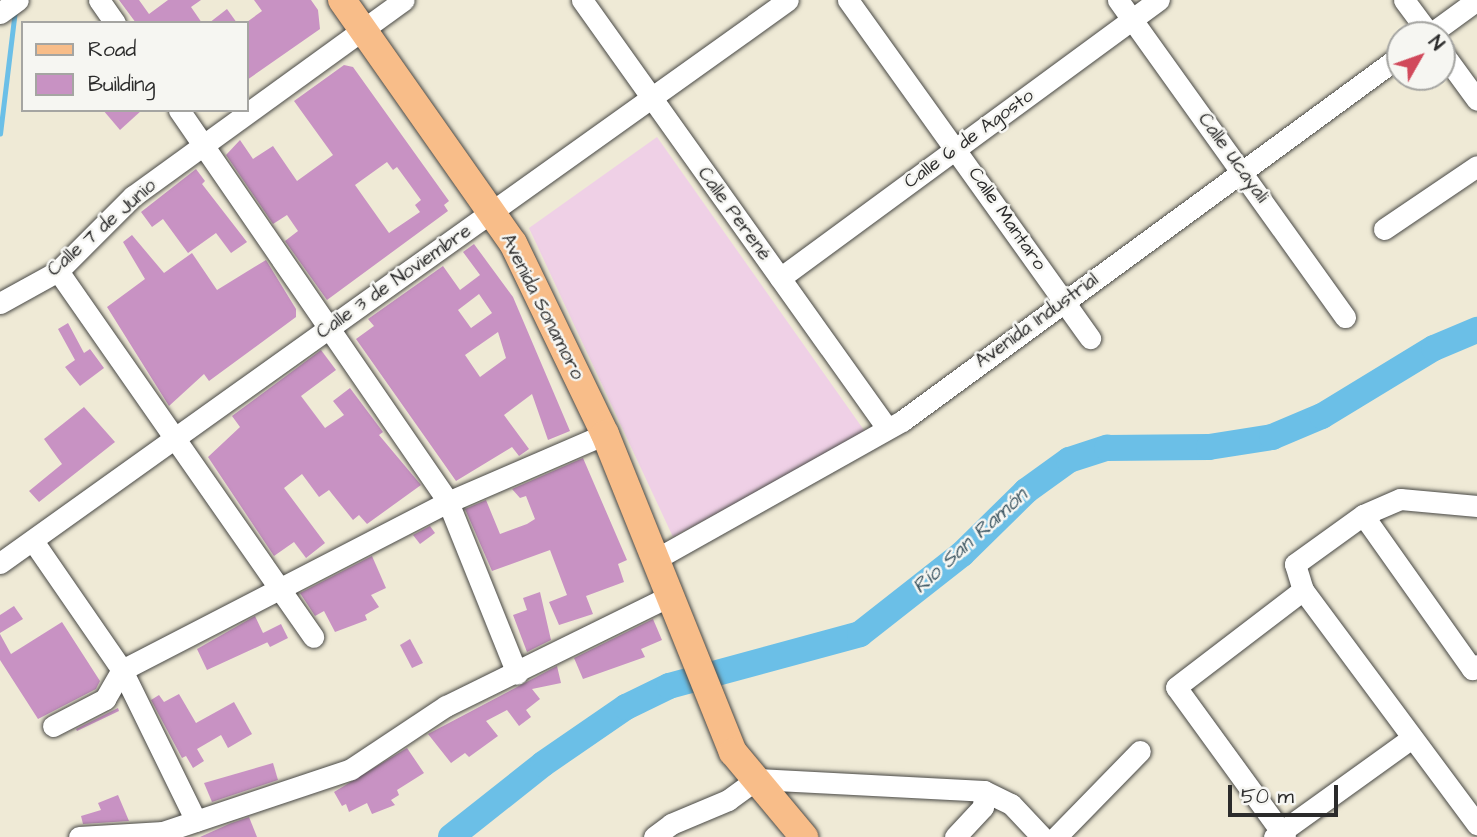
<!DOCTYPE html>
<meta charset="utf-8">
<style>
body{margin:0}
#map{position:relative;width:1477px;height:837px;overflow:hidden;background:#efead6;font-family:"Architects Daughter",sans-serif}
div>[style]{position:absolute}
[style*='--x']{left:calc(var(--x)*1px);top:calc(var(--y)*1px);width:calc(var(--w)*1px);rotate:calc(var(--a)*1deg)}
.built>*{inset:0;background:#efd0e6}
.stream>*{height:4.5px;margin:-2.25px;padding:0 2.25px;transform-origin:2.25px;border-radius:2.25px;background:#6bbfe7}
.river>*{height:26px;margin:-13px;padding:0 13px;transform-origin:13px;border-radius:13px;background:#6bbfe7}
.building>*{inset:0;background:#c892c3}
.roads{filter:drop-shadow(0 0 2px #484845) drop-shadow(0 0 2px #484845)}
.minor>*{height:21px;margin:-10.5px;padding:0 10.5px;transform-origin:10.5px;border-radius:10.5px;background:#fff}
.major>*{height:28px;margin:-14px;padding:0 14px;transform-origin:14px;border-radius:14px;background:#f8bd89}
span{translate:-50% -50%;white-space:nowrap;text-align:center;line-height:1.15;-webkit-text-stroke:5px #f6f6f2;paint-order:stroke}
.street-label{font-size:19px;color:#2b2b2b}
.water-label{font-size:21px;color:#3e5763;font-style:italic}
.legend{position:absolute;left:21px;top:21px;width:228px;height:91px;box-sizing:border-box;background:#f6f6f2;border:2px solid #a5a5a2;margin:0;padding:9px 12px;list-style:none;font-size:21px;color:#2b2b2b}
.legend li{display:flex;align-items:center;gap:14px;height:35px}
.legend b{width:35px;border:2px solid #a5a5a2}
.north{position:absolute;left:1386px;top:21px;width:70px;height:70px;box-sizing:border-box;background:#f6f6f2;border:2px solid #a5a5a2;border-radius:50%;rotate:50deg;font-size:19px;font-weight:700;line-height:28px;text-align:center;color:#2b2b2b}
.north::after{content:'';display:block;margin:auto;width:24px;height:32px;background:#d1495b;clip-path:polygon(50% 0,100% 100%,50% 72%,0 100%)}
.scale{position:absolute;left:1228px;top:785px;width:110px;height:32px;box-sizing:border-box;border:4px solid #2b2b2b;border-top:0;padding-left:9px;font-size:21px;line-height:24px;white-space:nowrap;color:#2b2b2b;-webkit-text-stroke:5px #f6f6f2;paint-order:stroke}
</style>
<div id="map">
<div class="built">
<div style="clip-path:polygon(657px 137px,866px 433px,673px 537px,529px 228px)"></div>
</div>
<div class="stream">
<div style="--x:0;--y:134;--w:125;--a:-83.1"></div>
</div>
<div class="river">
<div style="--x:451;--y:837;--w:117;--a:-38.4"></div>
<div style="--x:543;--y:764;--w:101;--a:-34.5"></div>
<div style="--x:626;--y:707;--w:48;--a:-26"></div>
<div style="--x:669;--y:686;--w:198;--a:-15.2"></div>
<div style="--x:860;--y:634;--w:130;--a:-38.1"></div>
<div style="--x:962;--y:554;--w:90;--a:-44.5"></div>
<div style="--x:1026;--y:491;--w:53;--a:-35.8"></div>
<div style="--x:1069;--y:460;--w:40;--a:-18"></div>
<div style="--x:1107;--y:448;--w:102;--a:-0.6"></div>
<div style="--x:1209;--y:447;--w:64;--a:-9"></div>
<div style="--x:1272;--y:437;--w:54;--a:-22.8"></div>
<div style="--x:1322;--y:416;--w:131;--a:-31.3"></div>
<div style="--x:1434;--y:348;--w:47;--a:-22.7"></div>
</div>
<div class="building">
<div style="clip-path:polygon(119px 0,139px 0,149px 14px,168px 0,201px 0,191px 7px,202px 23px,136px 23px)"></div>
<div style="clip-path:polygon(254px 0,311px 0,318px 10px,320px 29px,247px 80px,247px 22px,262px 11px)"></div>
<div style="clip-path:polygon(227px 9px,237px 23px,209px 23px)"></div>
<div style="clip-path:polygon(evenodd,344px 65px,353px 67px,449px 201px,444px 205px,448px 211px,327px 300px,285px 241px,298px 231px,287px 215px,273px 224px,226px 155px,240px 140px,253px 159px,273px 146px,297px 181px,333px 155px,294px 101px,344px 65px,387px 162px,393px 170px,397px 167px,421px 200px,415px 205px,420px 212px,389px 233px,355px 185px,387px 162px)"></div>
<div style="clip-path:polygon(103px 110px,142px 110px,120px 130px)"></div>
<div style="clip-path:polygon(196px 169px,205px 181px,202px 184px,247px 242px,231px 253px,216px 233px,188px 253px,163px 219px,152px 227px,141px 212px)"></div>
<div style="clip-path:polygon(132px 235px,164px 273px,192px 253px,217px 290px,266px 260px,296px 309px,296px 317px,209px 381px,204px 374px,169px 406px,107px 307px,145px 279px,123px 242px)"></div>
<div style="clip-path:polygon(evenodd,474px 244px,513px 297px,570px 431px,548px 440px,532px 394px,504px 415px,529px 449px,519px 456px,512px 447px,456px 481px,356px 339px,374px 326px,368px 319px,443px 266px,460px 290px,480px 275px,463px 252px,474px 244px,479px 294px,492px 313px,471px 328px,458px 310px,479px 294px,474px 244px,498px 332px,506px 358px,480px 377px,465px 355px,498px 332px)"></div>
<div style="clip-path:polygon(68px 323px,84px 353px,90px 349px,104px 368px,80px 386px,65px 367px,75px 360px,58px 329px)"></div>
<div style="clip-path:polygon(321px 350px,336px 370px,301px 396px,325px 428px,344px 415px,333px 401px,350px 388px,383px 432px,379px 435px,421px 485px,367px 524px,359px 515px,353px 520px,329px 490px,319px 497px,302px 474px,284px 488px,325px 543px,306px 558px,294px 542px,274px 556px,208px 457px,240px 427px,232px 416px)"></div>
<div style="clip-path:polygon(84px 407px,115px 442px,39px 502px,29px 491px,62px 464px,44px 439px)"></div>
<div style="clip-path:polygon(583px 458px,627px 560px,618px 564px,624px 582px,586px 596px,593px 614px,559px 625px,549px 602px,567px 595px,550px 550px,492px 571px,465px 509px,486px 500px,500px 534px,527px 524px,535px 519px,526px 496px,520px 498px,512px 489px)"></div>
<div style="clip-path:polygon(430px 526px,435px 533px,420px 544px,413px 535px)"></div>
<div style="clip-path:polygon(372px 556px,386px 588px,371px 595px,379px 607px,365px 615px,367px 620px,335px 632px,324px 611px,315px 616px,300px 593px)"></div>
<div style="clip-path:polygon(540px 592px,551px 640px,527px 652px,513px 615px,527px 610px,523px 598px)"></div>
<div style="clip-path:polygon(14px 606px,23px 619px,0 633px,0 615px)"></div>
<div style="clip-path:polygon(255px 616px,263px 633px,281px 624px,288px 638px,270px 647px,265px 638px,268px 642px,207px 670px,197px 649px)"></div>
<div style="clip-path:polygon(653px 619px,662px 640px,641px 649px,645px 657px,583px 679px,574px 658px)"></div>
<div style="clip-path:polygon(62px 622px,100px 681px,96px 689px,38px 719px,0 660px,0 634px,11px 654px)"></div>
<div style="clip-path:polygon(410px 639px,423px 663px,412px 668px,400px 645px)"></div>
<div style="clip-path:polygon(557px 666px,561px 683px,532px 689px,540px 699px,526px 710px,531px 717px,519px 726px,507px 710px,486px 721px,498px 736px,469px 757px,465px 753px,451px 763px,428px 734px)"></div>
<div style="clip-path:polygon(179px 694px,196px 723px,234px 702px,252px 734px,228px 748px,221px 735px,197px 749px,204px 761px,193px 768px,186px 756px,182px 758px,151px 700px,159px 695px,164px 702px)"></div>
<div style="clip-path:polygon(118px 708px,119px 711px,77px 731px,76px 729px)"></div>
<div style="clip-path:polygon(407px 748px,424px 773px,397px 790px,399px 795px,391px 800px,395px 805px,372px 814px,367px 803px,349px 812px,346px 804px,342px 806px,334px 792px)"></div>
<div style="clip-path:polygon(273px 763px,278px 780px,212px 802px,204px 783px)"></div>
<div style="clip-path:polygon(118px 795px,129px 821px,83px 824px,81px 816px,101px 810px,98px 803px)"></div>
<div style="clip-path:polygon(249px 817px,257px 837px,200px 837px,229px 824px)"></div>
</div>
<div class="roads">
<div class="minor">
<div style="--x:99;--y:0;--w:28;--a:55"></div>
<div style="--x:582;--y:0;--w:526;--a:54.53"></div>
<div style="--x:848;--y:0;--w:416;--a:54.4"></div>
<div style="--x:1118;--y:0;--w:390;--a:54.4"></div>
<div style="--x:1404;--y:0;--w:44;--a:53.4"></div>
<div style="--x:0;--y:13;--w:22;--a:-36"></div>
<div style="--x:1429;--y:35;--w:59;--a:-36.1"></div>
<div style="--x:1442;--y:52;--w:59;--a:53.9"></div>
<div style="--x:179;--y:110;--w:475;--a:55.5"></div>
<div style="--x:448;--y:502;--w:185;--a:68.1"></div>
<div style="--x:1384;--y:229;--w:112;--a:-34.1"></div>
<div style="--x:58;--y:271;--w:446;--a:55.1"></div>
<div style="--x:780;--y:278;--w:470;--a:-36.3"></div>
<div style="--x:0;--y:303;--w:66;--a:-28.9"></div>
<div style="--x:58;--y:271;--w:106;--a:-45"></div>
<div style="--x:133;--y:196;--w:334;--a:-35.9"></div>
<div style="--x:1477;--y:506;--w:77;--a:-174.8"></div>
<div style="--x:1400;--y:499;--w:40;--a:156.6"></div>
<div style="--x:1363;--y:515;--w:84;--a:144.2"></div>
<div style="--x:1295;--y:564;--w:27;--a:73"></div>
<div style="--x:1303;--y:590;--w:292;--a:53.4"></div>
<div style="--x:1363;--y:515;--w:189;--a:54.7"></div>
<div style="--x:1472;--y:669;--w:6;--a:-39"></div>
<div style="--x:33;--y:541;--w:157;--a:55.4"></div>
<div style="--x:122;--y:670;--w:168;--a:63.9"></div>
<div style="--x:656;--y:559;--w:282;--a:-29.3"></div>
<div style="--x:902;--y:421;--w:617;--a:-36.24"></div>
<div style="--x:0;--y:563;--w:968;--a:-35.54"></div>
<div style="--x:53;--y:726;--w:59;--a:-27.4"></div>
<div style="--x:105;--y:699;--w:34;--a:-60"></div>
<div style="--x:122;--y:670;--w:367;--a:-27.3"></div>
<div style="--x:448;--y:502;--w:171;--a:-23.4"></div>
<div style="--x:79;--y:837;--w:84;--a:-3.4"></div>
<div style="--x:163;--y:832;--w:198;--a:-18.5"></div>
<div style="--x:351;--y:769;--w:114;--a:-33.6"></div>
<div style="--x:446;--y:706;--w:247;--a:-26.2"></div>
<div style="--x:654;--y:837;--w:21;--a:-37"></div>
<div style="--x:671;--y:824;--w:62;--a:-22.8"></div>
<div style="--x:728;--y:800;--w:36;--a:-36"></div>
<div style="--x:757;--y:779;--w:227;--a:3"></div>
<div style="--x:984;--y:791;--w:30;--a:26"></div>
<div style="--x:1011;--y:804;--w:45;--a:46.8"></div>
<div style="--x:955;--y:837;--w:41;--a:-47"></div>
<div style="--x:983;--y:807;--w:16;--a:-86"></div>
<div style="--x:1056;--y:837;--w:120;--a:-45.7"></div>
<div style="--x:1274;--y:837;--w:170;--a:-35.7"></div>
<div style="--x:1285;--y:837;--w:185;--a:-126"></div>
<div style="--x:1176;--y:687;--w:160;--a:-37.4"></div>
</div>
<div class="major">
<div style="--x:342;--y:0;--w:297;--a:54.9"></div>
<div style="--x:513;--y:243;--w:212;--a:64.3"></div>
<div style="--x:605;--y:434;--w:343;--a:68.1"></div>
<div style="--x:733;--y:752;--w:111;--a:50.1"></div>
</div>
</div>
<div class="street-label">
<span style="left:969px;top:139px;rotate:-36deg">Calle 6 de Agosto</span>
<span style="left:1233px;top:158px;rotate:54deg">Calle Ucayali</span>
<span style="left:734px;top:214px;rotate:54deg">Calle Perené</span>
<span style="left:1007px;top:219px;rotate:55deg">Calle Mantaro</span>
<span style="left:102px;top:228px;rotate:-41deg">Calle 7 de Junio</span>
<span style="left:394px;top:282px;rotate:-35deg">Calle 3 de Noviembre</span>
<span style="left:542px;top:307px;rotate:63deg">Avenida Sonamoro</span>
<span style="left:1037px;top:321px;rotate:-36deg">Avenida Industrial</span>
</div>
<div class="water-label">
<span style="left:970px;top:541px;rotate:-42deg">Río San Ramón</span>
</div>
<ul class="legend">
<li><b style="height:9px;background:#f8bd89"></b>Road</li>
<li><b style="height:19px;background:#c892c3"></b>Building</li>
</ul>
<div class="north">N</div>
<div class="scale">50 m</div>
</div>
